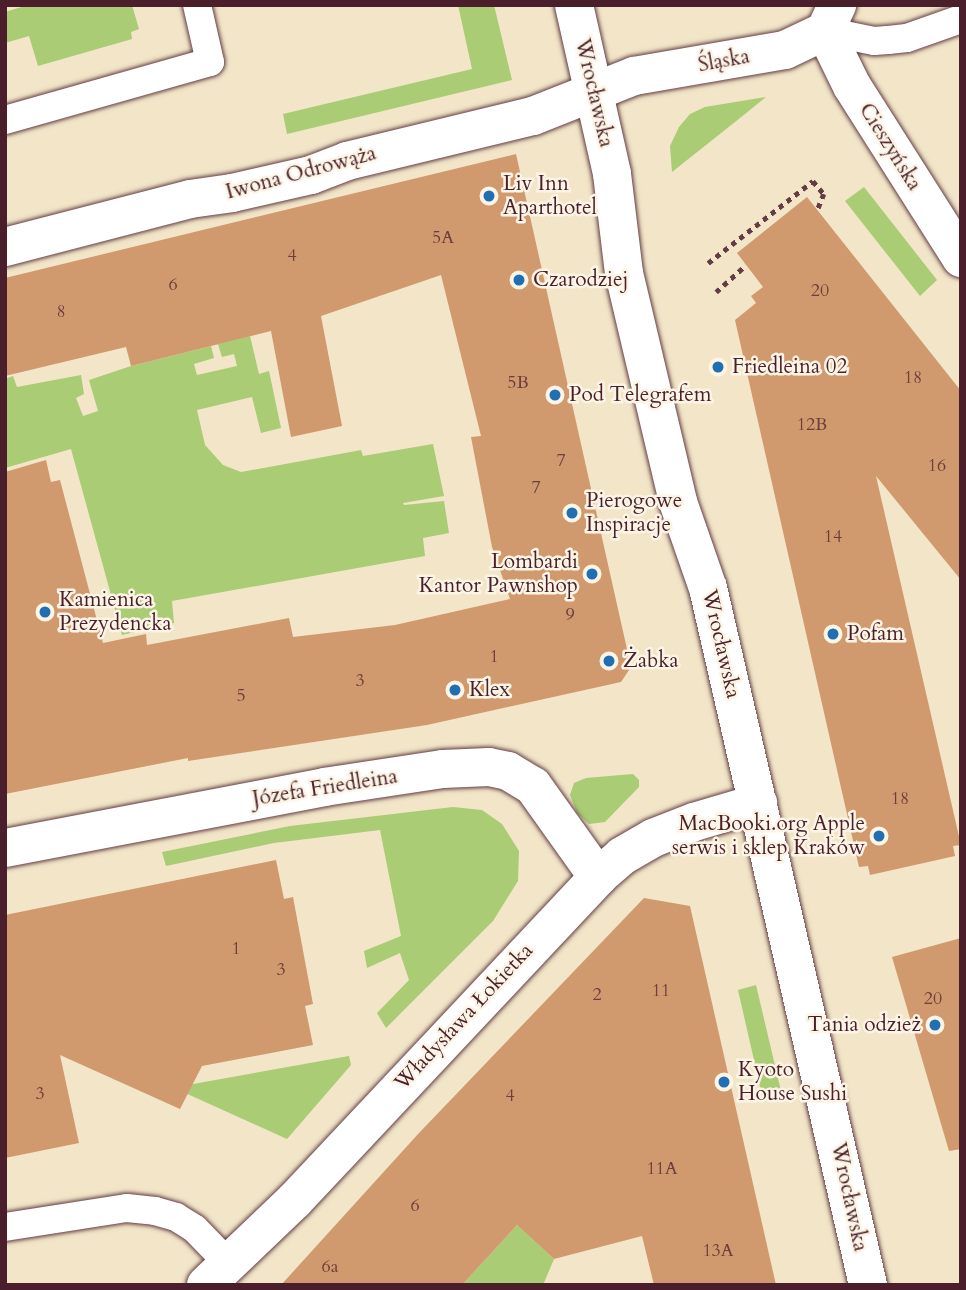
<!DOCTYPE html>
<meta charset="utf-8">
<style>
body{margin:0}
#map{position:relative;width:966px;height:1290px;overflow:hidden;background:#f2e5c8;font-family:Cardo,serif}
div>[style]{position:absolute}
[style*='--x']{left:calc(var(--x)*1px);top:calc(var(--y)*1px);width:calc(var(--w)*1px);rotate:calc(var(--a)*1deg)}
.green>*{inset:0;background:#a9cc75}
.building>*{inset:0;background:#d1996e}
.path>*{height:4.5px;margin-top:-2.25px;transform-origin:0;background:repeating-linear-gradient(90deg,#633d43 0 5px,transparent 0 10px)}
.roads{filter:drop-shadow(0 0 2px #633d43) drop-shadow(0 0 2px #633d43)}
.service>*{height:28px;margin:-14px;padding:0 14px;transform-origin:14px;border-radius:14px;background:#fff}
.minor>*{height:38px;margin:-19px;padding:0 19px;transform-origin:19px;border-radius:19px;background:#fff}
.tertiary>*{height:38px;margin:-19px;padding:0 19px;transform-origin:19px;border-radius:19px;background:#fff}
.dots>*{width:19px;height:19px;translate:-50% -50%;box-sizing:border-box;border:4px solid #fcf5e5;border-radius:50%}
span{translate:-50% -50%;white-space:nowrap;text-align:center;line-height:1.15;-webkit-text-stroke:5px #fcf5e5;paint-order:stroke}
.number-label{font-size:18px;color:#6c3e3c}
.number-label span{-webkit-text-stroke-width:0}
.street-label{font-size:21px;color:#4a1f2b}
.poi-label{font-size:21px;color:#4a1f2b}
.left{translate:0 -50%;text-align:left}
.right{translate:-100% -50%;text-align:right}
.frame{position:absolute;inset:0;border:7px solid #4a1f2b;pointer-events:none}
</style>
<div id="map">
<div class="green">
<div style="clip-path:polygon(28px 5px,132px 5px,139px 29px,131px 32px,132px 39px,38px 66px,29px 36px,5px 43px,5px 12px)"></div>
<div style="clip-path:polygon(458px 5px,494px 5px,512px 80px,287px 134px,283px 114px,472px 69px)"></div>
<div style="clip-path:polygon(766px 97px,745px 114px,672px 172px,670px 146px,679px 127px,690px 114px,705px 107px)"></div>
<div style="clip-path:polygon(864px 187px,937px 280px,920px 296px,845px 201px)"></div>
<div style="clip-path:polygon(250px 336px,259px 374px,269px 371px,281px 428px,261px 433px,252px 397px,197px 410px,205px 445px,223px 465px,241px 472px,356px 451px,361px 450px,363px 456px,433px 444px,444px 496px,403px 503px,404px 505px,444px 501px,449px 533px,423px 538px,425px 556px,172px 601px,174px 623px,122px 635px,71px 449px,5px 468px,5px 379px,13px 376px,17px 387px,81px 375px,84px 394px,76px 398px,83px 416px,98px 411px,89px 380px,131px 366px,211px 346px,214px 358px,194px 364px,197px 375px,237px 366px,234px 354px,222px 357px,218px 344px)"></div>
<div style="clip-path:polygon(633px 774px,639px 780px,639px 787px,605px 822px,589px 824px,577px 813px,570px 795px,574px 783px,586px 778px)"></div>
<div style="clip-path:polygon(453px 807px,482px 810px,502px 824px,519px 851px,518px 881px,493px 921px,386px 1028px,377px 1013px,409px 980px,400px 953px,367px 968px,364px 951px,401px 936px,380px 830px,274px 843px,166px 866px,162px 852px,290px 826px)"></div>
<div style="clip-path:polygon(756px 985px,781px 1091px,762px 1095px,738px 990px)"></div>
<div style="clip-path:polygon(349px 1056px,351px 1065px,287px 1139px,183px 1092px,182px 1086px)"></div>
<div style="clip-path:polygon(517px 1225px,554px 1259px,543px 1285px,462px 1285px)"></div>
</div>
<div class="building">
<div style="clip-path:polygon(516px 154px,631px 667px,621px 682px,427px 725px,188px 761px,188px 758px,5px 794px,5px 472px,46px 460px,51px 482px,60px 480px,103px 643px,146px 634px,147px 645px,289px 618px,293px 637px,395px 625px,510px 599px,492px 547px,471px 437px,481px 436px,441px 275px,321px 316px,342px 426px,291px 437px,271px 331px,131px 366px,126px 347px,5px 376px,5px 278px)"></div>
<div style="clip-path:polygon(807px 197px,961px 391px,961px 580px,876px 476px,961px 845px,953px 846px,955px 856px,870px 875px,868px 866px,859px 867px,735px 320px,756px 303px,751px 296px,763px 287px,737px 253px)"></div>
<div style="clip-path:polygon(276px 860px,284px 899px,293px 897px,313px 1004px,305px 1006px,313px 1045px,202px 1066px,180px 1109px,60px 1055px,79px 1143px,5px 1158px,5px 915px)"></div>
<div style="clip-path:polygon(644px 898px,690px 906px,776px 1285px,654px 1285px,642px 1236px,554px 1259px,517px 1225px,462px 1285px,281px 1285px,419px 1133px)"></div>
<div style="clip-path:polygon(961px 938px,961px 1149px,949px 1151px,892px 957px)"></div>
</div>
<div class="path">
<div style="--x:708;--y:263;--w:133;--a:-38"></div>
<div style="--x:813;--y:181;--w:17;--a:50"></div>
<div style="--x:824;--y:194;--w:16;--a:112"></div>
<div style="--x:716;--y:292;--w:40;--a:-42"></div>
</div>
<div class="roads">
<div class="service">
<div style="--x:825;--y:31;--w:50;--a:11.5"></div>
<div style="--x:874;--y:41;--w:14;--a:-4"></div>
<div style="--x:888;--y:40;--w:19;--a:-6"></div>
<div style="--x:907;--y:38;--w:57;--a:-19.4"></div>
<div style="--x:5;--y:120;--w:213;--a:-15.8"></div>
<div style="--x:210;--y:62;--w:58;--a:-102.8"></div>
<div style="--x:5;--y:1227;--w:123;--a:-8.9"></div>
<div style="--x:127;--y:1208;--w:28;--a:6"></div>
<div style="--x:155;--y:1211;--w:22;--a:16"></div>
<div style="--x:176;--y:1217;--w:22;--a:32"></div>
<div style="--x:195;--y:1229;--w:46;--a:45.9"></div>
</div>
<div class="minor">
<div style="--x:825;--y:31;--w:61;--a:63.9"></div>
<div style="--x:852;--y:86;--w:204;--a:57.6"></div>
<div style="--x:5;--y:247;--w:191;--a:-14.5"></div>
<div style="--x:190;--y:199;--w:42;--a:-8.1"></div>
<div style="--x:232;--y:193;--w:81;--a:-12.8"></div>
<div style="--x:311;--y:175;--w:39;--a:-21"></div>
<div style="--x:347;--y:161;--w:191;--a:-13.6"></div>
<div style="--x:533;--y:116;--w:109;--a:-21.6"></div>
<div style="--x:634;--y:76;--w:153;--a:-9.8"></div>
<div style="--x:785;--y:50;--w:44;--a:-25.4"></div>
<div style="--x:825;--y:31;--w:29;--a:-65"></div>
<div style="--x:5;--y:848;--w:325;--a:-10.8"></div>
<div style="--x:324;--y:787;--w:120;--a:-8.6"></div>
<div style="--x:443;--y:769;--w:46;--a:-2.5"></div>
<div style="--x:489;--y:767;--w:19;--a:12"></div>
<div style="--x:508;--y:771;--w:29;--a:31"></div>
<div style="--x:533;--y:786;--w:112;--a:54.5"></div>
</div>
<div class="tertiary">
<div style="--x:574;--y:5;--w:173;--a:77.3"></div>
<div style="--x:612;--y:174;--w:100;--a:83.1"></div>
<div style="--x:624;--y:273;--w:235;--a:76.7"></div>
<div style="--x:678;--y:502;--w:91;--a:70.8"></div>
<div style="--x:708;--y:588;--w:715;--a:77.07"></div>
<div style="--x:206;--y:1285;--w:123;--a:-43.7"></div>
<div style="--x:295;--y:1200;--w:443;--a:-46.8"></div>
<div style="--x:598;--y:877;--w:32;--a:-41"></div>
<div style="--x:622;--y:856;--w:36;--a:-30"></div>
<div style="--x:653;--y:838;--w:44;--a:-21.3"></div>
<div style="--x:694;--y:822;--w:67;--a:-16.5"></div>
</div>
</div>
<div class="dots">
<div style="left:489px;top:196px;background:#1f6fb2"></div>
<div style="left:519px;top:280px;background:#1f6fb2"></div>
<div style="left:718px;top:367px;background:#1f6fb2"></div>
<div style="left:555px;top:395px;background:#1f6fb2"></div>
<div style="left:572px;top:513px;background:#1f6fb2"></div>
<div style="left:592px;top:574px;background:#1f6fb2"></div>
<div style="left:45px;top:612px;background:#1f6fb2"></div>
<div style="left:833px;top:634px;background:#1f6fb2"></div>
<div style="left:609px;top:661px;background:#1f6fb2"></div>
<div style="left:455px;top:690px;background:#1f6fb2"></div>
<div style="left:879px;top:836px;background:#1f6fb2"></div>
<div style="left:935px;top:1025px;background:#1f6fb2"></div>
<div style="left:724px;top:1082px;background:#1f6fb2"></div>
</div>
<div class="number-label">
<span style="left:443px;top:238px">5A</span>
<span style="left:292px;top:256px">4</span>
<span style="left:173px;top:285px">6</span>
<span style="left:820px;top:291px">20</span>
<span style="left:61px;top:312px">8</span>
<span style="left:913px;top:378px">18</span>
<span style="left:518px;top:383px">5B</span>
<span style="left:812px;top:425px">12B</span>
<span style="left:561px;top:461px">7</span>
<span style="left:937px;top:466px">16</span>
<span style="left:536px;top:488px">7</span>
<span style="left:833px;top:537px">14</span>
<span style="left:570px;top:615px">9</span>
<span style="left:494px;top:657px">1</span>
<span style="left:360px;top:681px">3</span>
<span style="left:241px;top:696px">5</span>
<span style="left:900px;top:799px">18</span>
<span style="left:236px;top:949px">1</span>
<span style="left:281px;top:970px">3</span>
<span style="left:661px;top:991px">11</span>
<span style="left:597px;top:995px">2</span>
<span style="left:933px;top:999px">20</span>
<span style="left:40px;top:1094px">3</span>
<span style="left:510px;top:1096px">4</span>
<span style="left:662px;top:1169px">11A</span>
<span style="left:415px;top:1206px">6</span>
<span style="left:718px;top:1251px">13A</span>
<span style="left:330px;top:1267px">6a</span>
</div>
<div class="street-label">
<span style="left:724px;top:61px;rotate:-10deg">Śląska</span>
<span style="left:594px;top:93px;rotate:77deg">Wrocławska</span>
<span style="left:890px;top:147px;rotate:58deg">Cieszyńska</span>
<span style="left:301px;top:173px;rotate:-15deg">Iwona Odrowąża</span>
<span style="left:721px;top:644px;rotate:77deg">Wrocławska</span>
<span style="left:325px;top:788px;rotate:-9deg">Józefa Friedleina</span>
<span style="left:464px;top:1017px;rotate:-47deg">Władysława Łokietka</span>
<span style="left:849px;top:1197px;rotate:78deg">Wrocławska</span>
</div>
<div class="poi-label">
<span class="left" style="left:503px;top:196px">Liv Inn<br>Aparthotel</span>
<span class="left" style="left:533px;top:280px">Czarodziej</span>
<span class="left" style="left:732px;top:367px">Friedleina 02</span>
<span class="left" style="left:569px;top:395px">Pod Telegrafem</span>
<span class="left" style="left:586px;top:513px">Pierogowe<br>Inspiracje</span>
<span class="right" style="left:578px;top:574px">Lombardi<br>Kantor Pawnshop</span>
<span class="left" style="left:59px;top:612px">Kamienica<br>Prezydencka</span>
<span class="left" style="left:847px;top:634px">Pofam</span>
<span class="left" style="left:623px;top:661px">Żabka</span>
<span class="left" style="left:469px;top:690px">Klex</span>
<span class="right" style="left:865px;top:836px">MacBooki.org Apple<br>serwis i sklep Kraków</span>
<span class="right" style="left:921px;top:1025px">Tania odzież</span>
<span class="left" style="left:738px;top:1082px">Kyoto<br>House Sushi</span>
</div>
<div class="frame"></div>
</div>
